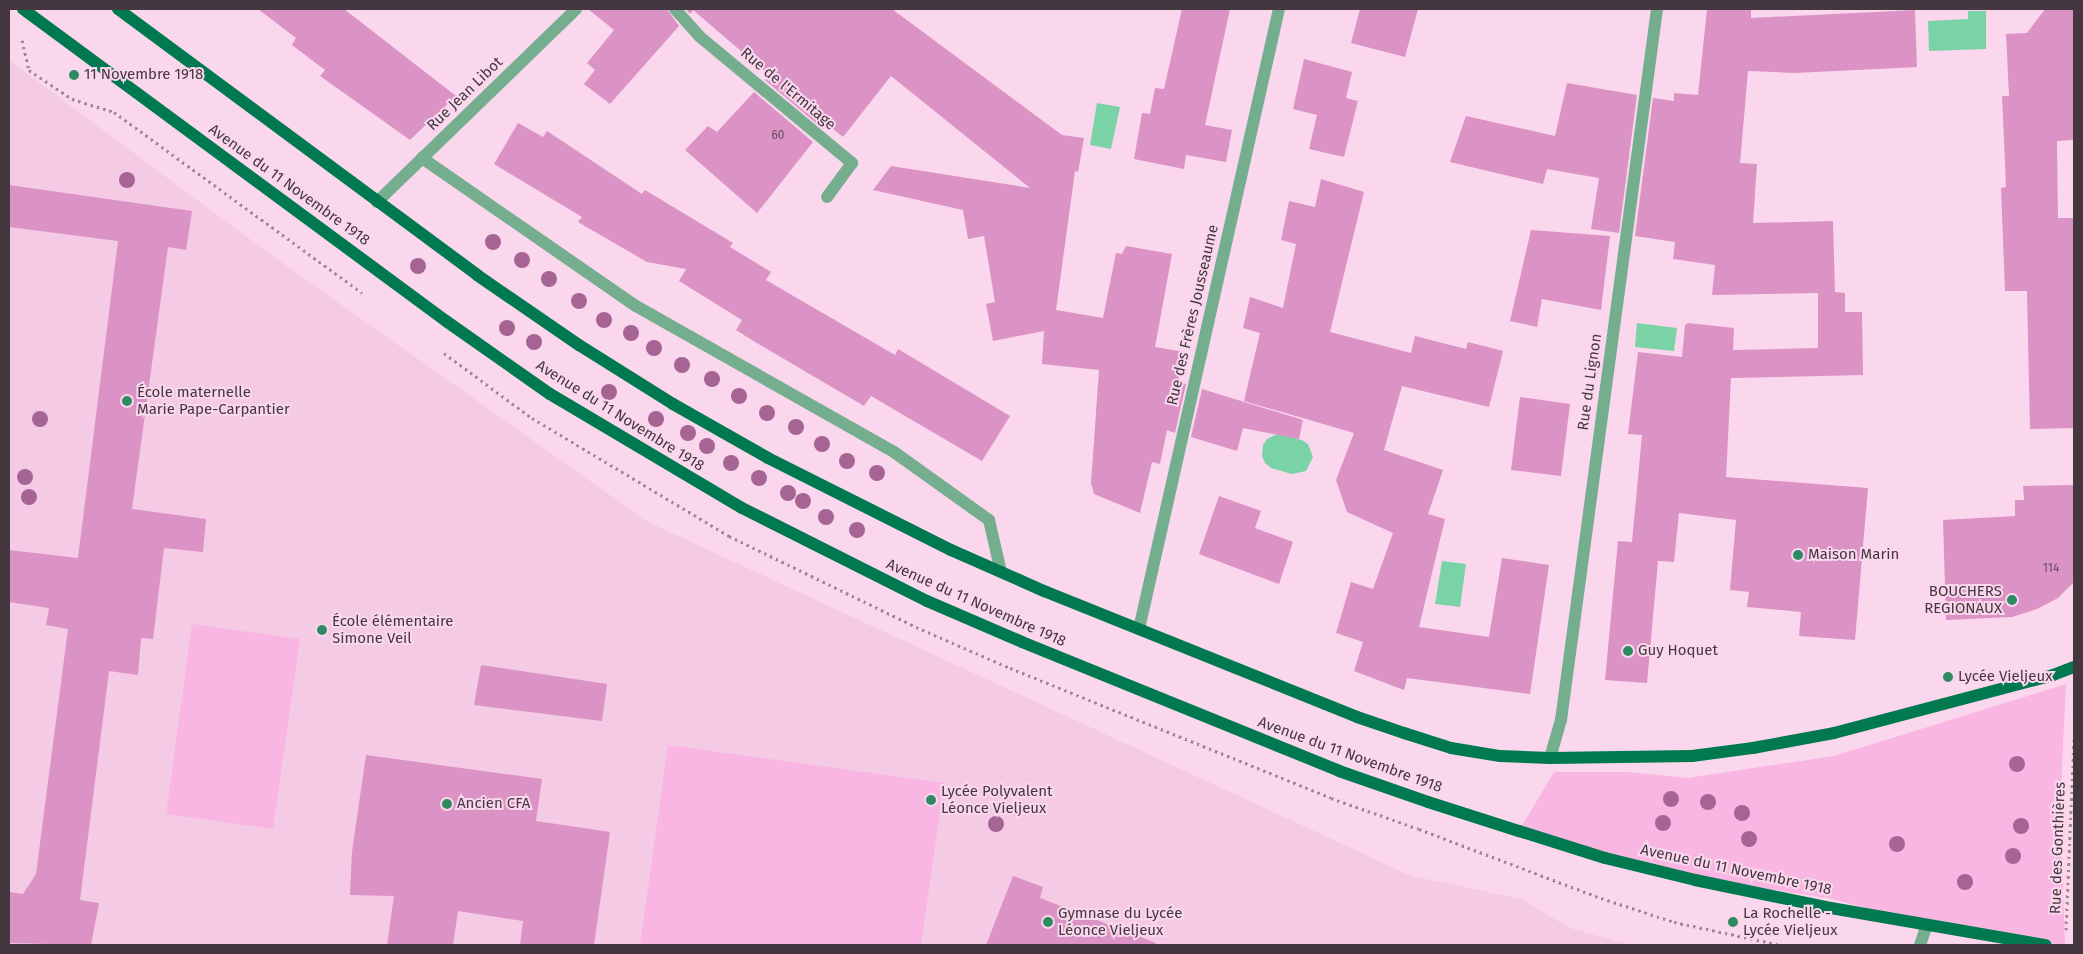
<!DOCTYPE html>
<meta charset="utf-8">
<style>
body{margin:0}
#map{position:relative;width:2083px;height:954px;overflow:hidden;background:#fad7ed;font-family:"Fira Sans",sans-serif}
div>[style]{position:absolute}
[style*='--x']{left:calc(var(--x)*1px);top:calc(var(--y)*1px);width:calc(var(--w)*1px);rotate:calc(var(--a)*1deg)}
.built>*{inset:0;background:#f4cae5}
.green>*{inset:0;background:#fab6e3}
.water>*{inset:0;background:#7ad3a6}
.building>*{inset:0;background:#db92c4}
.path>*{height:3px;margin-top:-1.5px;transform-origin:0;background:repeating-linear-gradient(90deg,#9f8696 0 2.5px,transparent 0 6.5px)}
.service>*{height:12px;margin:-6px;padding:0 6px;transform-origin:6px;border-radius:6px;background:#74ae8f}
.minor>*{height:12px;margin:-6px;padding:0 6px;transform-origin:6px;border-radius:6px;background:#74ae8f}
.primary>*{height:12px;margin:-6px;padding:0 6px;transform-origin:6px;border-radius:6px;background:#007950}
.trees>*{width:16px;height:16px;margin:-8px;border-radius:50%;background:#a56494}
.dots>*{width:14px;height:14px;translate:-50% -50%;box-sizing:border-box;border:2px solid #fad7ed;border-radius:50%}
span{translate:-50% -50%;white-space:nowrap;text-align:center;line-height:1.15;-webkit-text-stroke:4px #fad7ed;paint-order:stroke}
.number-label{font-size:12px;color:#6a4e61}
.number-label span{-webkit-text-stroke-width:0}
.poi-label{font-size:15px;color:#453740}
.left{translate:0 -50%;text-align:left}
.right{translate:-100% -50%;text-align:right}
.street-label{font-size:15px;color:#453740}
.frame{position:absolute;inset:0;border:10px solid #453740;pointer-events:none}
</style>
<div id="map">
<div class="built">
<div style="clip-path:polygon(9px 60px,267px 252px,648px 522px,1411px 876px,1521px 899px,1570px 928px,1630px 945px,9px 945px)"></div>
</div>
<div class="green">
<div style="clip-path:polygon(192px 624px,300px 639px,273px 829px,166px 814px)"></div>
<div style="clip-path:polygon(2066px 684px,2060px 809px,2065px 945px,1960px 932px,1828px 898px,1701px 879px,1520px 829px,1554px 772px,1628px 772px,1687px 778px,1834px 756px)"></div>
<div style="clip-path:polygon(668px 745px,944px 783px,921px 945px,640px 945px)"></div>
</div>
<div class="water">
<div style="clip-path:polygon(1968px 11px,1986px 11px,1986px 49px,1929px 51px,1928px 21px,1968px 19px)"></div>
<div style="clip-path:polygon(1097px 103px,1120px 107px,1111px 149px,1090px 145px)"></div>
<div style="clip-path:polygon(1637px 323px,1677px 328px,1674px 351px,1635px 347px)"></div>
<div style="clip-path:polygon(1277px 434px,1302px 440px,1308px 444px,1313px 457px,1306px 471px,1292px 474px,1271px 468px,1265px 463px,1262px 456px,1263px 445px,1267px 439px)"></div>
<div style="clip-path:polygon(1442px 561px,1466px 564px,1460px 607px,1435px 604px)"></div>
</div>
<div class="building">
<div style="clip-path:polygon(258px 9px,344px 9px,456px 96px,410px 140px,320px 76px,325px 70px,292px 45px,296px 38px)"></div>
<div style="clip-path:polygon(588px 9px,667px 9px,679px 26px,610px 104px,584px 84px,595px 70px,587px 63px,614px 30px)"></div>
<div style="clip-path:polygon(686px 9px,892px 9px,1062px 135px,1084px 138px,1078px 172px,1075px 171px,1056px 310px,1103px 318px,1116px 253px,1122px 254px,1126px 246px,1172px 254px,1155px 347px,1185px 352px,1178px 382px,1186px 384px,1175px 433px,1167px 430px,1160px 464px,1152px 462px,1140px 513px,1094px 494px,1091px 483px,1099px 370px,1042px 364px,1044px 331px,993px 341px,986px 304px,995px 302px,984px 236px,968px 239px,963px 210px,873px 190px,891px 166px,1030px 188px,891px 76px,843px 137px,827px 124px,823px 129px,765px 80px,769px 75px,693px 10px,690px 14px)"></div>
<div style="clip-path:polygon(1182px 9px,1230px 9px,1205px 125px,1232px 130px,1226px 162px,1186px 155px,1184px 169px,1134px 159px,1142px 113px,1150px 114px,1155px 88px,1164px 89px)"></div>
<div style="clip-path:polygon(1360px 9px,1418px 9px,1405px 57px,1351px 43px)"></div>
<div style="clip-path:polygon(1707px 9px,1751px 9px,1751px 18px,1915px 10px,1917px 67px,1795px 73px,1748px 71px,1740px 163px,1757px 164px,1753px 223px,1833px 221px,1835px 292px,1845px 293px,1845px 312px,1862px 312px,1863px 375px,1731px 378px,1726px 477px,1868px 488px,1855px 640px,1799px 636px,1801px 612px,1747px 607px,1749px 592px,1730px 590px,1736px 520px,1679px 513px,1674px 562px,1658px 561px,1647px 683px,1605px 680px,1618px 541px,1632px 542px,1642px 435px,1628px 434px,1638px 352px,1682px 357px,1685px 325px,1688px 323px,1734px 328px,1733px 350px,1818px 348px,1818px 293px,1712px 295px,1715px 265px,1673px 259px,1675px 242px,1635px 236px,1653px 98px,1674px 101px,1674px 93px,1698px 95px)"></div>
<div style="clip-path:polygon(2045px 9px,2074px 9px,2074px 140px,2057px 141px,2058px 218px,2074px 218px,2074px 428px,2030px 429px,2027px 291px,2005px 291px,2001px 188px,2006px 187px,2002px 96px,2009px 96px,2006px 34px,2027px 33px)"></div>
<div style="clip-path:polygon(1304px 59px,1352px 72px,1346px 98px,1358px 101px,1344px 157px,1309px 149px,1317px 115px,1293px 109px)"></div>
<div style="clip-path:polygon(1567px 83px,1637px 95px,1619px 233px,1591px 229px,1599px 178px,1547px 169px,1543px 184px,1450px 162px,1466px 116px,1555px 136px)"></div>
<div style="clip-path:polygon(754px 92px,813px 142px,757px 213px,685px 150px,708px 126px,717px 132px)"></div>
<div style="clip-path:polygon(518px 123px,543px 137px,547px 131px,642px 194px,645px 190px,733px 243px,730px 247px,771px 272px,766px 280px,895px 355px,898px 349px,1010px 416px,982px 461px,871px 396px,864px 406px,755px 342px,736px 330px,742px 320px,679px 281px,686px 269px,647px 262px,578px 222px,582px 217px,494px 164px)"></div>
<div style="clip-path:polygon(1321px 179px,1364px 192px,1330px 332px,1411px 353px,1415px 336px,1466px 349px,1468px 342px,1503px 351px,1489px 407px,1402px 386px,1384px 450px,1443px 470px,1428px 514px,1445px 519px,1419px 627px,1489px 637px,1502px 558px,1549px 565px,1530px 694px,1407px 678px,1404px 690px,1354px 671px,1363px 642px,1336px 633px,1351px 582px,1373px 589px,1393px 533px,1347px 512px,1336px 480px,1354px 433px,1244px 401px,1260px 333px,1243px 328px,1250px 297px,1283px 308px,1296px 244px,1281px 240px,1289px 201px,1315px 207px)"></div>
<div style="clip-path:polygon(9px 185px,192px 211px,186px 250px,168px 247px,132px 509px,206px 519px,203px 552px,164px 548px,153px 639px,141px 638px,138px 675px,109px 671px,80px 900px,99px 903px,91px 945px,9px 943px,9px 892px,23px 894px,36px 874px,68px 629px,46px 625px,49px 608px,9px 602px,9px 550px,78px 558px,118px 241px,9px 227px)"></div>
<div style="clip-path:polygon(1531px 230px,1610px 236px,1601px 310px,1542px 299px,1537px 327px,1510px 321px)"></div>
<div style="clip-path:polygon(1202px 389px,1303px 420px,1299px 439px,1243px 428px,1237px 451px,1191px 437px)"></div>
<div style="clip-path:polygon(1520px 397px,1570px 404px,1561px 476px,1511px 470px)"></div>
<div style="clip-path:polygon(2074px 485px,2074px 582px,2058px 598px,2037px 609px,2012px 617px,1946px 620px,1943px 520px,2015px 516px,2015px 500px,2024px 500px,2023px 486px)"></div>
<div style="clip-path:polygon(1219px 496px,1261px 511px,1255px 528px,1293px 542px,1279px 584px,1199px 554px)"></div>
<div style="clip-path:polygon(481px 665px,607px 684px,602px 721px,474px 705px)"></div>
<div style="clip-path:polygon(366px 755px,542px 779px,536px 821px,610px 832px,594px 945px,520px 945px,523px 921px,458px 911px,453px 945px,387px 945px,394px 896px,350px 895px,352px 852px)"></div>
<div style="clip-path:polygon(1013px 876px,1043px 887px,1040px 898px,1156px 943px,1155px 945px,986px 945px)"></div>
</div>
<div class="path">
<div style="--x:22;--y:40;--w:31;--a:77"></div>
<div style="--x:29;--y:70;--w:52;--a:34"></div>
<div style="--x:72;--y:99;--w:44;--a:17.2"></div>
<div style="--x:114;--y:112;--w:307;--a:36.1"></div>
<div style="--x:444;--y:353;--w:109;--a:36.5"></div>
<div style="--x:532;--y:418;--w:230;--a:30.9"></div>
<div style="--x:729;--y:536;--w:208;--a:25.9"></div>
<div style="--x:916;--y:627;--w:103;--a:23.6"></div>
<div style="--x:1010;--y:668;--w:346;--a:22"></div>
<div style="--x:1331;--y:798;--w:93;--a:19.4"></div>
<div style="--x:1419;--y:829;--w:188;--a:20.8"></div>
<div style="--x:1595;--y:896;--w:83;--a:18.2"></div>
<div style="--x:1674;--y:922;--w:108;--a:12.2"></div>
<div style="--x:2066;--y:930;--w:191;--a:-87.6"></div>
</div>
<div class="service">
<div style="--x:1920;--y:945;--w:21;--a:-71"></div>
</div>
<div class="minor">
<div style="--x:675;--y:9;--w:36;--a:48"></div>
<div style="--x:699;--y:36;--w:199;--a:39.7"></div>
<div style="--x:852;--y:163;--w:42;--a:126.3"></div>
<div style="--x:422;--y:158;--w:260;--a:34.7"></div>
<div style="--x:636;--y:306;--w:296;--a:29.5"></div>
<div style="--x:894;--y:452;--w:117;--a:35.6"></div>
<div style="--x:989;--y:520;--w:53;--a:77"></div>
<div style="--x:377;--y:202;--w:277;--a:-44.1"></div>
<div style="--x:1139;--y:629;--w:636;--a:-77.28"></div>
<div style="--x:1550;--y:758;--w:40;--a:-74"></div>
<div style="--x:1561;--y:720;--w:717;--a:-82.31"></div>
</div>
<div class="primary">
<div style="--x:23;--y:9;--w:526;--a:36.41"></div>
<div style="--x:446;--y:321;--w:127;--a:35.1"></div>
<div style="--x:550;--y:394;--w:223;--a:30.7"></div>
<div style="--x:742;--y:508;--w:207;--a:26.7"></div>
<div style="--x:927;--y:601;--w:103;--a:23.3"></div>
<div style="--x:1022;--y:642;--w:342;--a:22.1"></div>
<div style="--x:1339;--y:771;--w:94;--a:19.2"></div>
<div style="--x:1428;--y:802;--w:96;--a:17.7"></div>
<div style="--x:1519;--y:831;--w:90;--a:17.4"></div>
<div style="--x:1605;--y:858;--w:93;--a:13.7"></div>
<div style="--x:1695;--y:880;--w:133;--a:11.7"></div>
<div style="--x:1825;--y:907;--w:224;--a:9.8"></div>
<div style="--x:118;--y:9;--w:447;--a:36.5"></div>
<div style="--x:477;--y:275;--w:124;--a:34.5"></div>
<div style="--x:579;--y:345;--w:111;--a:32.1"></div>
<div style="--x:673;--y:404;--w:109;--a:29.6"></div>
<div style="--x:768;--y:458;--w:205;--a:26.7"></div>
<div style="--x:951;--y:550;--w:102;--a:23.8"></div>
<div style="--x:1044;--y:591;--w:337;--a:21.9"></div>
<div style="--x:1357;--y:717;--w:50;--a:18.8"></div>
<div style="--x:1404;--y:733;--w:49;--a:17.7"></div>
<div style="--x:1451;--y:748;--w:50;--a:9.3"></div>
<div style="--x:1500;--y:756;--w:50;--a:2.3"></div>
<div style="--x:1550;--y:758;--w:142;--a:-0.8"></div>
<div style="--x:1692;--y:756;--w:62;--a:-7.5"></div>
<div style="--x:1753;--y:748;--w:82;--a:-10.5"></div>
<div style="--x:1834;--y:733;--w:227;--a:-14.8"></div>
<div style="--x:2053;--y:675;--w:22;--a:-21"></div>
</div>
<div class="trees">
<div style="left:127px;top:180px"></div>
<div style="left:493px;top:242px"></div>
<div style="left:522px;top:260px"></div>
<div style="left:418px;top:266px"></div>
<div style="left:549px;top:279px"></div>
<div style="left:579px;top:301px"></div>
<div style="left:604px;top:320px"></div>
<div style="left:507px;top:328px"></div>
<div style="left:631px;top:333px"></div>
<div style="left:534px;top:342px"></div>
<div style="left:654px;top:348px"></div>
<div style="left:682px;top:365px"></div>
<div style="left:712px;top:379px"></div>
<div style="left:609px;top:392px"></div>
<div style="left:739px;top:396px"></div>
<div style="left:767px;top:413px"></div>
<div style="left:40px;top:419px"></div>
<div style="left:656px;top:419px"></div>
<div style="left:796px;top:427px"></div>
<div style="left:688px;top:433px"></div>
<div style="left:822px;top:444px"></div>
<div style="left:707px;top:446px"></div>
<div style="left:847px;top:461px"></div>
<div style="left:731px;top:463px"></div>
<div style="left:877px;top:473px"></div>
<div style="left:25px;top:477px"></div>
<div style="left:759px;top:478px"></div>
<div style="left:788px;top:493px"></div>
<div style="left:29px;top:497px"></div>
<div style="left:803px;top:501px"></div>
<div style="left:826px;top:517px"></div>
<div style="left:857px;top:530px"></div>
<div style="left:2017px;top:764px"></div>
<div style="left:1671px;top:799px"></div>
<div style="left:1708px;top:802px"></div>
<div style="left:1742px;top:813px"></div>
<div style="left:1663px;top:823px"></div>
<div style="left:996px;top:824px"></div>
<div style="left:2021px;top:826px"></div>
<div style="left:1749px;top:839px"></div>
<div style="left:1897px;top:844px"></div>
<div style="left:2013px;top:856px"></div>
<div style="left:1965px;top:882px"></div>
</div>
<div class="dots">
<div style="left:74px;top:75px;background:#2d8a61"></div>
<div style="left:127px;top:401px;background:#2d8a61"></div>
<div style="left:1798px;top:555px;background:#2d8a61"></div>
<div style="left:2012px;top:600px;background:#2d8a61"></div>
<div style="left:322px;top:630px;background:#2d8a61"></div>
<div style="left:1628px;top:651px;background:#2d8a61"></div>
<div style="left:1948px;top:677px;background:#2d8a61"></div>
<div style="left:931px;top:800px;background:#2d8a61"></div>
<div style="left:447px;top:804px;background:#2d8a61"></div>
<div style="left:1048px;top:922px;background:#2d8a61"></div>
<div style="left:1733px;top:922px;background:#2d8a61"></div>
</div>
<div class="number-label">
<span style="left:778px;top:136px">60</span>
<span style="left:2051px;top:569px">114</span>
</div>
<div class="poi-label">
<span class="left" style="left:84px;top:75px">11 Novembre 1918</span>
<span class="left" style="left:137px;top:401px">École maternelle<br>Marie Pape-Carpantier</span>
<span class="left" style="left:1808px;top:555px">Maison Marin</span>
<span class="right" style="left:2002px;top:600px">BOUCHERS<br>REGIONAUX</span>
<span class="left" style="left:332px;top:630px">École élémentaire<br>Simone Veil</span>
<span class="left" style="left:1638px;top:651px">Guy Hoquet</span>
<span class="left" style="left:1958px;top:677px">Lycée Vieljeux</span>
<span class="left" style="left:941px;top:800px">Lycée Polyvalent<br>Léonce Vieljeux</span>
<span class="left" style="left:457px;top:804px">Ancien CFA</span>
<span class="left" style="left:1058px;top:922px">Gymnase du Lycée<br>Léonce Vieljeux</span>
<span class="left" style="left:1743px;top:922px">La Rochelle -<br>Lycée Vieljeux</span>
</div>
<div class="street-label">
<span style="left:788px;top:89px;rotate:40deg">Rue de l'Ermitage</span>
<span style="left:465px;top:94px;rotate:-44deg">Rue Jean Libot</span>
<span style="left:289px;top:185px;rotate:36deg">Avenue du 11 Novembre 1918</span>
<span style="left:1193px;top:315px;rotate:-77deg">Rue des Frères Jousseaume</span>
<span style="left:1590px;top:382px;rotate:-82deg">Rue du Lignon</span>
<span style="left:620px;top:416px;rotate:32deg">Avenue du 11 Novembre 1918</span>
<span style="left:976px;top:603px;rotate:24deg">Avenue du 11 Novembre 1918</span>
<span style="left:1350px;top:755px;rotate:20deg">Avenue du 11 Novembre 1918</span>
<span style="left:2058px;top:848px;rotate:-88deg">Rue des Gonthières</span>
<span style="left:1736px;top:870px;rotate:12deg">Avenue du 11 Novembre 1918</span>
</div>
<div class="frame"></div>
</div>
